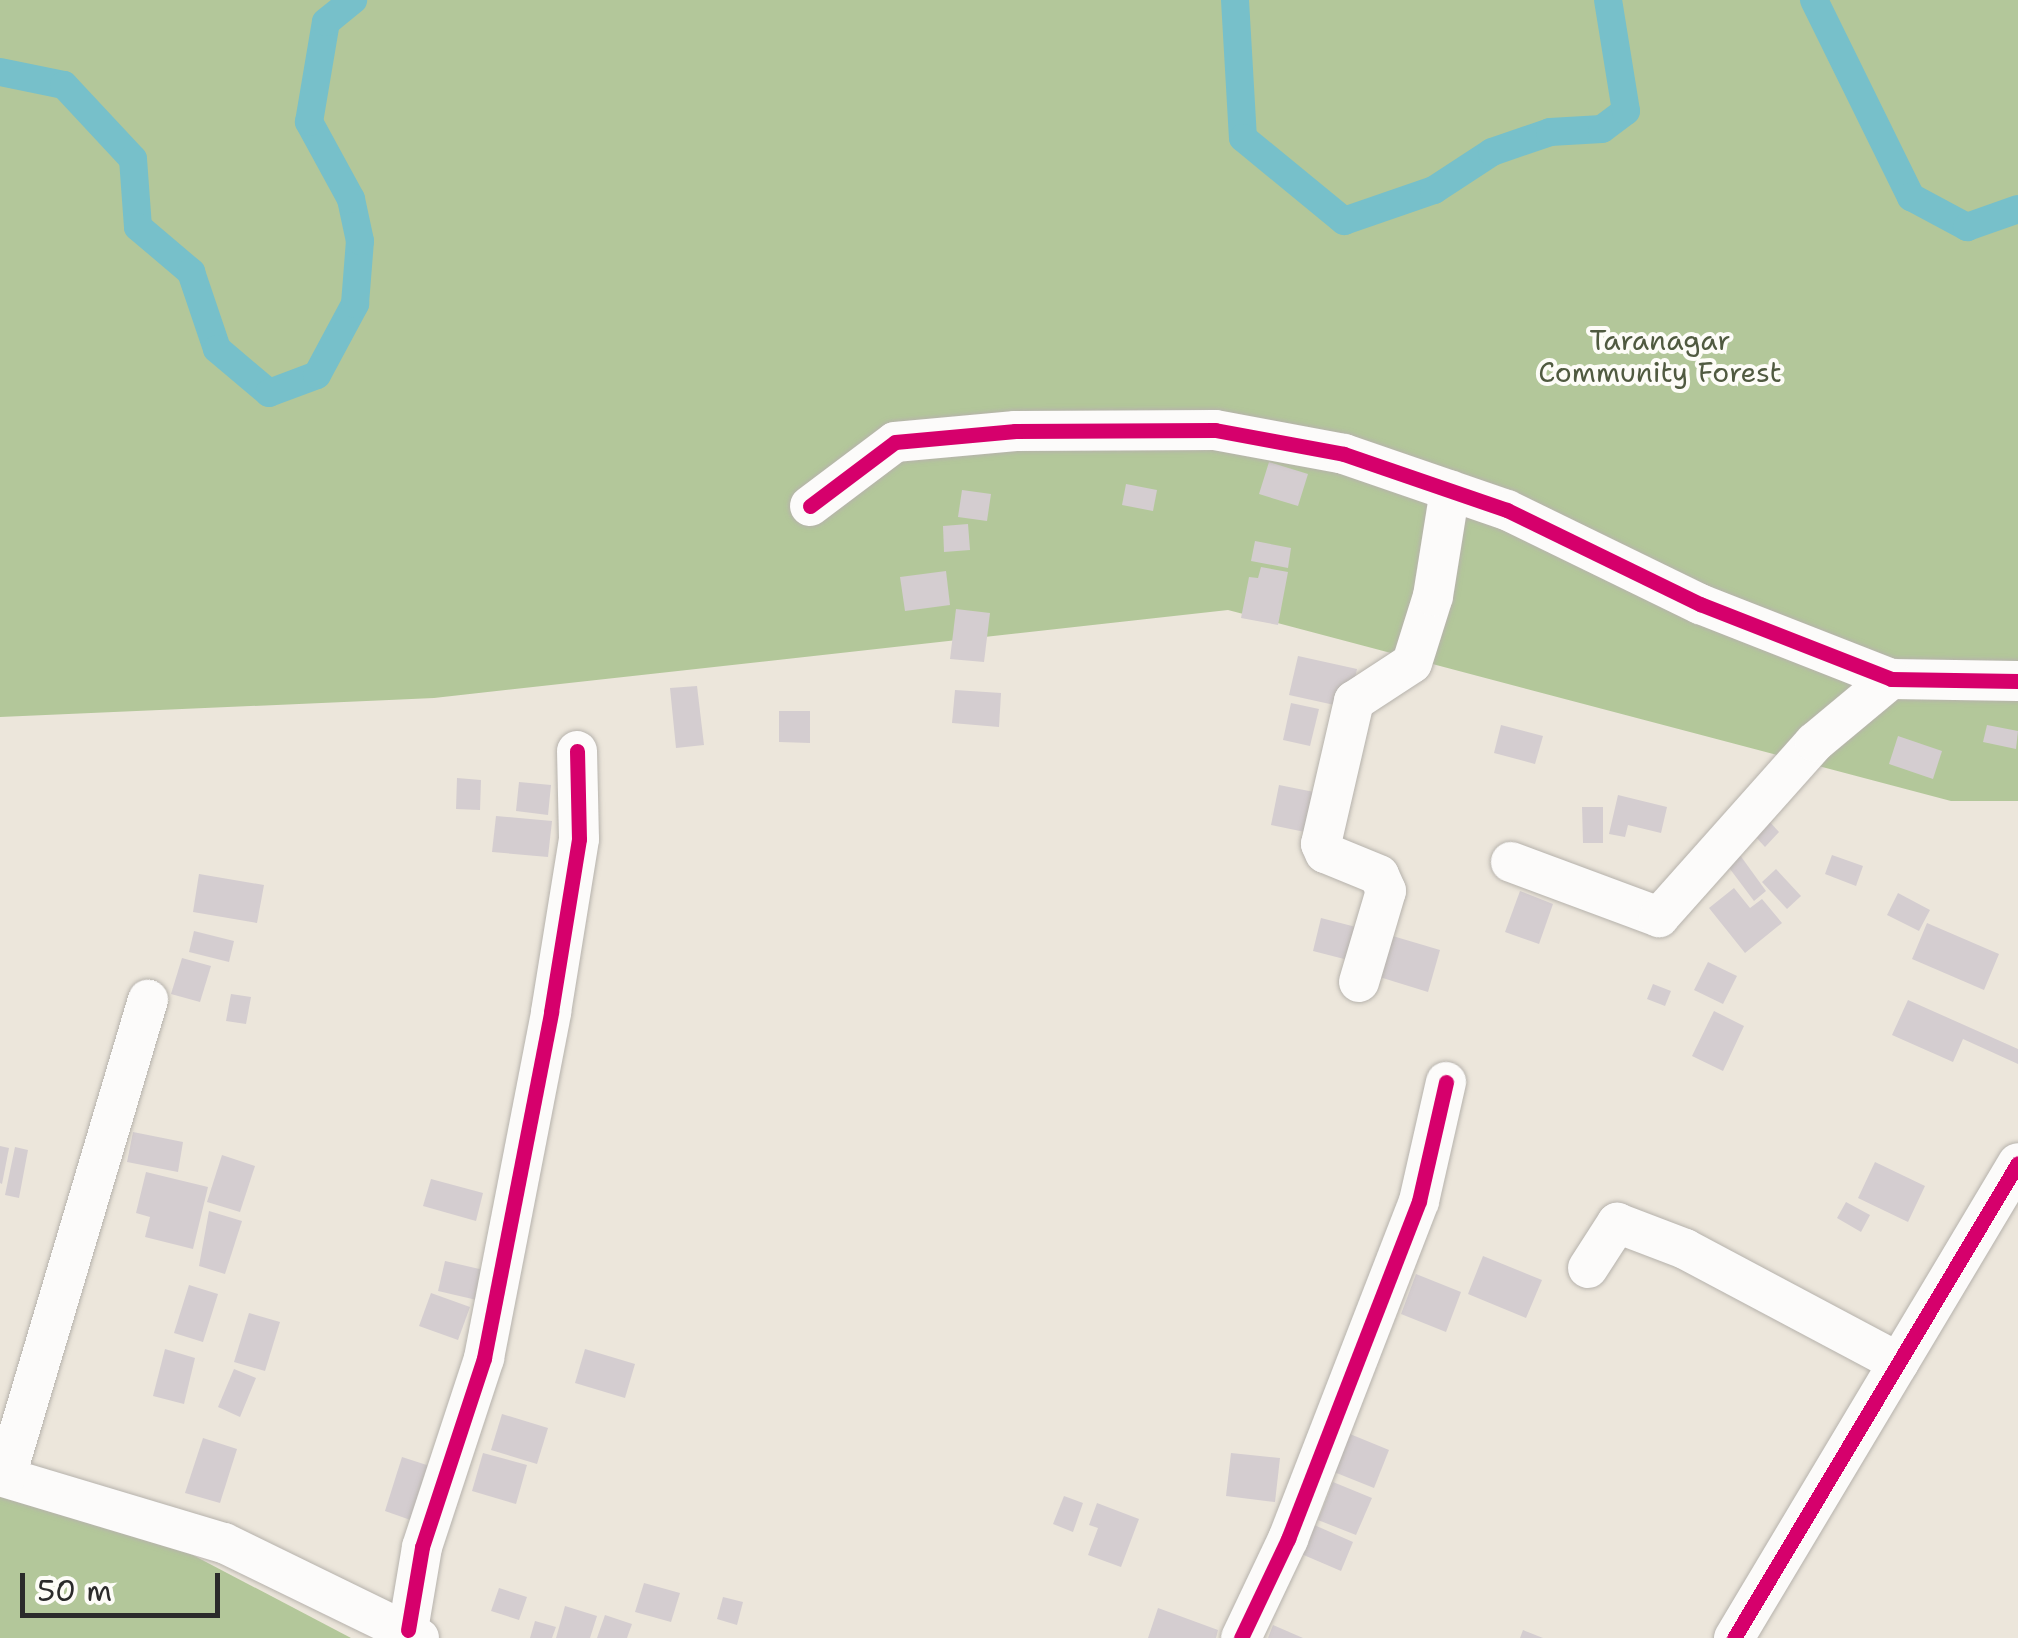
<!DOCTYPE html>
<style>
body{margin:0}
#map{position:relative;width:2018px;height:1638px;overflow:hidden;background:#ece6db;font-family:"Shantell Sans",sans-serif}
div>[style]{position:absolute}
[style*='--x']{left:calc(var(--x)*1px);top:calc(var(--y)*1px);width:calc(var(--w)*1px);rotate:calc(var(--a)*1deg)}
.forest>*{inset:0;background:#b3c79a}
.canal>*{height:28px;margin:-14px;padding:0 14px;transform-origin:14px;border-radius:14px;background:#77c0ca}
.building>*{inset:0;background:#d4cdd0}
.roads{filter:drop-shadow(0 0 2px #b6b2ac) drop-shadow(0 0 2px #b6b2ac)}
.minor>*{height:40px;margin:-20px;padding:0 20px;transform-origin:20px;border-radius:20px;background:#fcfbfa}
.cycleway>*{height:15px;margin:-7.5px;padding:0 7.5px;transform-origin:7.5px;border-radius:7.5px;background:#d6006c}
span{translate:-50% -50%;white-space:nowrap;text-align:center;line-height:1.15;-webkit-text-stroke:8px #fdfcf7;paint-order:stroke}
.park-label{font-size:28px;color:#505a40}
.scale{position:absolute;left:20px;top:1573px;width:200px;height:45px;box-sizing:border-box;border:5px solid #2b2b2b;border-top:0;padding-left:12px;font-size:30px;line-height:35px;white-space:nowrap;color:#2b2b2b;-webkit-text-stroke:8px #fdfcf7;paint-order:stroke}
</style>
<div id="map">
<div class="forest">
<div style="clip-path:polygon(0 0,2018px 0,2018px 801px,1951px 801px,1228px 610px,434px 698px,0 717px)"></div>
<div style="clip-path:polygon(0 1493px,189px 1553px,351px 1638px,0 1638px)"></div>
</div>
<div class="canal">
<div style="--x:1235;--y:0;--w:138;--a:86.7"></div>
<div style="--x:1243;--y:138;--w:131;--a:39.4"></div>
<div style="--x:1344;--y:221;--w:95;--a:-19"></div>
<div style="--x:1434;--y:190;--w:69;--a:-33.2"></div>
<div style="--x:1492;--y:152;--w:61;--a:-19"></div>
<div style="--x:1550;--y:132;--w:52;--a:-3.3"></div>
<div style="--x:1602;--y:129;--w:30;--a:-37"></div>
<div style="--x:1626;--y:111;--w:112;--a:-99.2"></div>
<div style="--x:1814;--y:0;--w:220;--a:63.8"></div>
<div style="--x:1911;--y:197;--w:64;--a:28.2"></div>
<div style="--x:1967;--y:227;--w:54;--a:-19.4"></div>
<div style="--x:0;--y:72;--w:65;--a:11.5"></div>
<div style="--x:64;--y:85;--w:101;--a:47"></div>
<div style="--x:133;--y:159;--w:68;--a:85.8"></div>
<div style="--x:138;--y:227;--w:70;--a:40.3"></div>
<div style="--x:191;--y:272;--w:81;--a:71.3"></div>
<div style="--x:217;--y:349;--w:68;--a:40.2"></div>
<div style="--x:269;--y:393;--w:51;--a:-20.6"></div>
<div style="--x:317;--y:375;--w:81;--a:-61.8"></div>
<div style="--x:355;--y:304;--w:63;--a:-85.5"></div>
<div style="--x:360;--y:241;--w:43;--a:-102.1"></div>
<div style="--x:351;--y:199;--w:88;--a:-118.6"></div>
<div style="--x:309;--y:122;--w:101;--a:-80.4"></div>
<div style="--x:326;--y:22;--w:35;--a:-39"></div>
</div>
<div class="building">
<div style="clip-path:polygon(1269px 462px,1308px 474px,1298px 506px,1259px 494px)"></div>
<div style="clip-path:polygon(1126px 484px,1157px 490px,1153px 511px,1122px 505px)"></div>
<div style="clip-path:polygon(962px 490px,991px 494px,987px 521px,958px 517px)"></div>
<div style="clip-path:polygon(968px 524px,970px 550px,944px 552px,943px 526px)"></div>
<div style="clip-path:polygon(1255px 541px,1291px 548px,1288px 568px,1251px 561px)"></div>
<div style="clip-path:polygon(1261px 567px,1288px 572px,1278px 625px,1241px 618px,1249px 577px,1258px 578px)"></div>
<div style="clip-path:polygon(946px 571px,950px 605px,905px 611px,900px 577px)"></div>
<div style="clip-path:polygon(956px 609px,990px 613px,984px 662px,950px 659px)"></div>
<div style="clip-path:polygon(1298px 656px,1357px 669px,1348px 708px,1289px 695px)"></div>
<div style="clip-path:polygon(697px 686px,704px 745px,676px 748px,670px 688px)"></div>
<div style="clip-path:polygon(955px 690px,1001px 693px,999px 727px,952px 723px)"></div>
<div style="clip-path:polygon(1291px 703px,1319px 709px,1310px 746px,1283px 740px)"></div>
<div style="clip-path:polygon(779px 711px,810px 711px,810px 743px,779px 742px)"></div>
<div style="clip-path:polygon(1501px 725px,1543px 736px,1535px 764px,1494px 753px)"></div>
<div style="clip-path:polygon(1987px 725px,2018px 731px,2016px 749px,1983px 742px)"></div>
<div style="clip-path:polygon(1898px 736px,1942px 751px,1933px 779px,1889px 764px)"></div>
<div style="clip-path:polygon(457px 778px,481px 780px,480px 810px,456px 809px)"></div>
<div style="clip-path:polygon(519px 782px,551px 785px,548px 815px,516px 811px)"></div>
<div style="clip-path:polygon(1279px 785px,1314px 792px,1305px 832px,1271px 825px)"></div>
<div style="clip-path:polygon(1618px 795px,1667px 807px,1661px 833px,1628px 825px,1625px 837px,1609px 834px)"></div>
<div style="clip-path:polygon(1582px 807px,1603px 807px,1603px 843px,1583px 843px)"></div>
<div style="clip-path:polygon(496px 816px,552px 821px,548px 857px,492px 852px)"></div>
<div style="clip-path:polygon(1768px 820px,1779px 832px,1765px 847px,1753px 834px)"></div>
<div style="clip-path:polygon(1737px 851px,1766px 891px,1754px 901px,1724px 861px)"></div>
<div style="clip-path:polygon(1832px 855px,1863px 866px,1856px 886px,1825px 874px)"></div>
<div style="clip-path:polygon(1776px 869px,1801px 896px,1787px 909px,1762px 882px)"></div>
<div style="clip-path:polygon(199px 874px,264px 885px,257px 923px,193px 912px)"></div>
<div style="clip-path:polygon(1734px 888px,1750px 908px,1762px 899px,1782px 923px,1745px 953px,1709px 908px)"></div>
<div style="clip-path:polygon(1520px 891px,1553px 904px,1539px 944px,1505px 932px)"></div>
<div style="clip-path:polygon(1898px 893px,1930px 910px,1919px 931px,1887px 915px)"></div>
<div style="clip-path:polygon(1321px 918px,1356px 927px,1348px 960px,1313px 951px)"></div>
<div style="clip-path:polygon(1927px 923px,1999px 954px,1984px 990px,1912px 959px)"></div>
<div style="clip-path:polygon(194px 931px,234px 941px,229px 962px,189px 952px)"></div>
<div style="clip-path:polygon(1386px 934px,1440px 950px,1428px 992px,1373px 975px)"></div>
<div style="clip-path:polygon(182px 958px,211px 966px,200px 1002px,171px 994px)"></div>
<div style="clip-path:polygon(1708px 962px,1737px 976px,1723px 1004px,1694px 990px)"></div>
<div style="clip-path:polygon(1653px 984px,1671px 991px,1665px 1006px,1647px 999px)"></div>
<div style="clip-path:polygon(231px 994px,251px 997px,246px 1024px,226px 1021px)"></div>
<div style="clip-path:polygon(1908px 1000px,2018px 1049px,2018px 1064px,1963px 1039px,1953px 1062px,1892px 1035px)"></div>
<div style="clip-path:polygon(1714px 1011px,1744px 1026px,1723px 1071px,1692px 1056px)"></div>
<div style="clip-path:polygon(133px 1132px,183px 1142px,178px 1172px,127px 1162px)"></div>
<div style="clip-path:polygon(0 1146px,9px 1148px,2px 1184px,0 1183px)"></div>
<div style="clip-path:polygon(15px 1147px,28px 1150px,19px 1198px,5px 1195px)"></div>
<div style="clip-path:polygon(222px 1155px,255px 1166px,240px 1212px,207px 1202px)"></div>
<div style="clip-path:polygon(1875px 1162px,1925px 1186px,1908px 1222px,1858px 1198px)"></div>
<div style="clip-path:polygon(146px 1172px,208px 1187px,193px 1249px,145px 1237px,150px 1217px,136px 1213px)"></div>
<div style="clip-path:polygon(431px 1179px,483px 1193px,476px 1221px,423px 1206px)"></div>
<div style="clip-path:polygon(1846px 1202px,1870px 1215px,1861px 1232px,1837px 1218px)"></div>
<div style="clip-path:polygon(209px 1211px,242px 1221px,225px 1274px,199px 1266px)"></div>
<div style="clip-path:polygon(1483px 1256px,1542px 1280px,1526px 1318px,1468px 1294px)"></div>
<div style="clip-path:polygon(445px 1261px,488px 1271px,481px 1301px,438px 1291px)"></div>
<div style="clip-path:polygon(1416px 1274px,1461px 1292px,1446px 1332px,1401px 1314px)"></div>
<div style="clip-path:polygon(189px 1285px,218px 1294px,203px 1342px,174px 1333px)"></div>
<div style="clip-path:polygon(431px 1293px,470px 1307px,458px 1340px,419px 1326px)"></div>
<div style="clip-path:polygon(249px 1313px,280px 1322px,265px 1371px,234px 1362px)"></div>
<div style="clip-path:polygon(165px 1349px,195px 1358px,184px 1404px,153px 1396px)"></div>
<div style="clip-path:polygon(585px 1349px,635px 1364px,625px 1398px,575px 1383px)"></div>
<div style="clip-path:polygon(234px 1369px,256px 1378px,240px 1417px,218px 1407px)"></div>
<div style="clip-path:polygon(502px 1414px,548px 1428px,537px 1464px,491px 1450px)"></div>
<div style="clip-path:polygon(1350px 1434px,1389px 1450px,1374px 1488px,1334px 1472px)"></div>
<div style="clip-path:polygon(203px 1438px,237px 1449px,220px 1503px,185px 1493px)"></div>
<div style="clip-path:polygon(483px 1453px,527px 1465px,516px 1504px,472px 1491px)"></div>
<div style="clip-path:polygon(1231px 1453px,1280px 1458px,1275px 1502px,1226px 1496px)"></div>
<div style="clip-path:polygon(402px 1457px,436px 1468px,419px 1523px,385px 1511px)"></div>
<div style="clip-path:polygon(1333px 1482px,1372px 1498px,1356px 1535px,1318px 1520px)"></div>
<div style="clip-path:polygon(1064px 1496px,1083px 1503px,1073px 1532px,1053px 1524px)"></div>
<div style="clip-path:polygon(1097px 1503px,1139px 1519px,1121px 1567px,1088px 1555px,1098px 1528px,1089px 1525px)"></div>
<div style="clip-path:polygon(1312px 1524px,1353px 1542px,1341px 1571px,1299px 1553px)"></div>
<div style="clip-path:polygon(644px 1583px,680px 1593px,671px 1622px,635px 1612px)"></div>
<div style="clip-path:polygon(499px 1588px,527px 1597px,519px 1620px,491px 1611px)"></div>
<div style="clip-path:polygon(723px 1597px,743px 1602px,737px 1625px,717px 1619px)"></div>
<div style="clip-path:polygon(565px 1606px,597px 1616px,590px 1638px,556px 1638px)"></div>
<div style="clip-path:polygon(1158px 1608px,1218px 1630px,1216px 1638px,1148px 1638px)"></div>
<div style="clip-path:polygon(605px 1615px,632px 1624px,627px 1638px,597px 1638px)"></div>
<div style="clip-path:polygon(535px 1621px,556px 1627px,552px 1638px,530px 1638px)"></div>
<div style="clip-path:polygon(1273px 1625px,1303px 1638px,1268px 1638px)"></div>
<div style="clip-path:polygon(1523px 1630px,1543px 1638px,1520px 1638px)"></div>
</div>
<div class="roads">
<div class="minor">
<div style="--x:810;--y:506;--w:106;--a:-37"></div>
<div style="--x:895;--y:442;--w:121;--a:-5.2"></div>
<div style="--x:1015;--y:431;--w:200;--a:-0.3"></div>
<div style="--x:1215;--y:430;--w:131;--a:10.5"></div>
<div style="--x:1344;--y:454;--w:172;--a:19"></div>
<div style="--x:1507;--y:510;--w:215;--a:26"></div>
<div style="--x:1700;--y:604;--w:205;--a:21.4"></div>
<div style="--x:1891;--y:679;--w:127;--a:0.9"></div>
<div style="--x:1511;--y:862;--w:158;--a:20.4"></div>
<div style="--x:1659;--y:917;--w:234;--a:-48.3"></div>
<div style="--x:1815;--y:742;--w:99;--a:-39.7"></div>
<div style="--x:1359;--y:982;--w:95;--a:-73.5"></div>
<div style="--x:1386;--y:891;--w:17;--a:-114"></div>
<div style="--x:1379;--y:875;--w:58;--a:-157.8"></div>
<div style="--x:1325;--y:853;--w:10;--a:-114"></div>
<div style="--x:1321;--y:844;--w:147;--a:-77"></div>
<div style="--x:1354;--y:701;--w:69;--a:-33.2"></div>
<div style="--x:1412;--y:663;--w:70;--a:-72.6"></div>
<div style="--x:1433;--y:596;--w:107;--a:-80.9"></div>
<div style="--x:1588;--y:1268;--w:54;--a:-57.2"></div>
<div style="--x:1617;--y:1223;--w:73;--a:20.9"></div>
<div style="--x:1685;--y:1249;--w:242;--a:28"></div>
<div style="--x:0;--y:1476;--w:234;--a:16.7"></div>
<div style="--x:224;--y:1543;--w:217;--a:26"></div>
<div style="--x:6;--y:1476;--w:497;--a:-73.4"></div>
<div style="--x:408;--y:1630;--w:84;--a:-80.4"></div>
<div style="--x:422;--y:1547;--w:199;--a:-71.8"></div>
<div style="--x:484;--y:1358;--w:352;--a:-79"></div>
<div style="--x:551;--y:1012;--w:175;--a:-80.8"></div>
<div style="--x:579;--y:839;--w:88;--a:-91.3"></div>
<div style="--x:1241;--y:1638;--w:110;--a:-64.6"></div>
<div style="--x:1288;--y:1539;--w:362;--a:-68.8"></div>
<div style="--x:1419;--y:1201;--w:122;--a:-77.2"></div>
<div style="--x:1734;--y:1638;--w:553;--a:-59.13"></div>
</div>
</div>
<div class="cycleway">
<div style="--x:810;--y:506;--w:106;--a:-37"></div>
<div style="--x:895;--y:442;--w:121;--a:-5.2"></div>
<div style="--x:1015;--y:431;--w:200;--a:-0.3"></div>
<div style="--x:1215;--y:430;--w:131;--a:10.5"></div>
<div style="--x:1344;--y:454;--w:172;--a:19"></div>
<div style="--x:1507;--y:510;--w:215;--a:26"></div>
<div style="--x:1700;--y:604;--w:205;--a:21.4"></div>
<div style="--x:1891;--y:679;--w:127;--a:0.9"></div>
<div style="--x:408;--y:1630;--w:84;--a:-80.4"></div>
<div style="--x:422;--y:1547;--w:199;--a:-71.8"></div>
<div style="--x:484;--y:1358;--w:352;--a:-79"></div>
<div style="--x:551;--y:1012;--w:175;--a:-80.8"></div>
<div style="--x:579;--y:839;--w:88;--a:-91.3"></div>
<div style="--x:1241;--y:1638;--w:110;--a:-64.6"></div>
<div style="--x:1288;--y:1539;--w:362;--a:-68.8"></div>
<div style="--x:1419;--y:1201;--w:122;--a:-77.2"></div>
<div style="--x:1734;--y:1638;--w:553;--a:-59.13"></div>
</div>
<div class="park-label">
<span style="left:1660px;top:356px">Taranagar<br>Community Forest</span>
</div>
<div class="scale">50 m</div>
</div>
